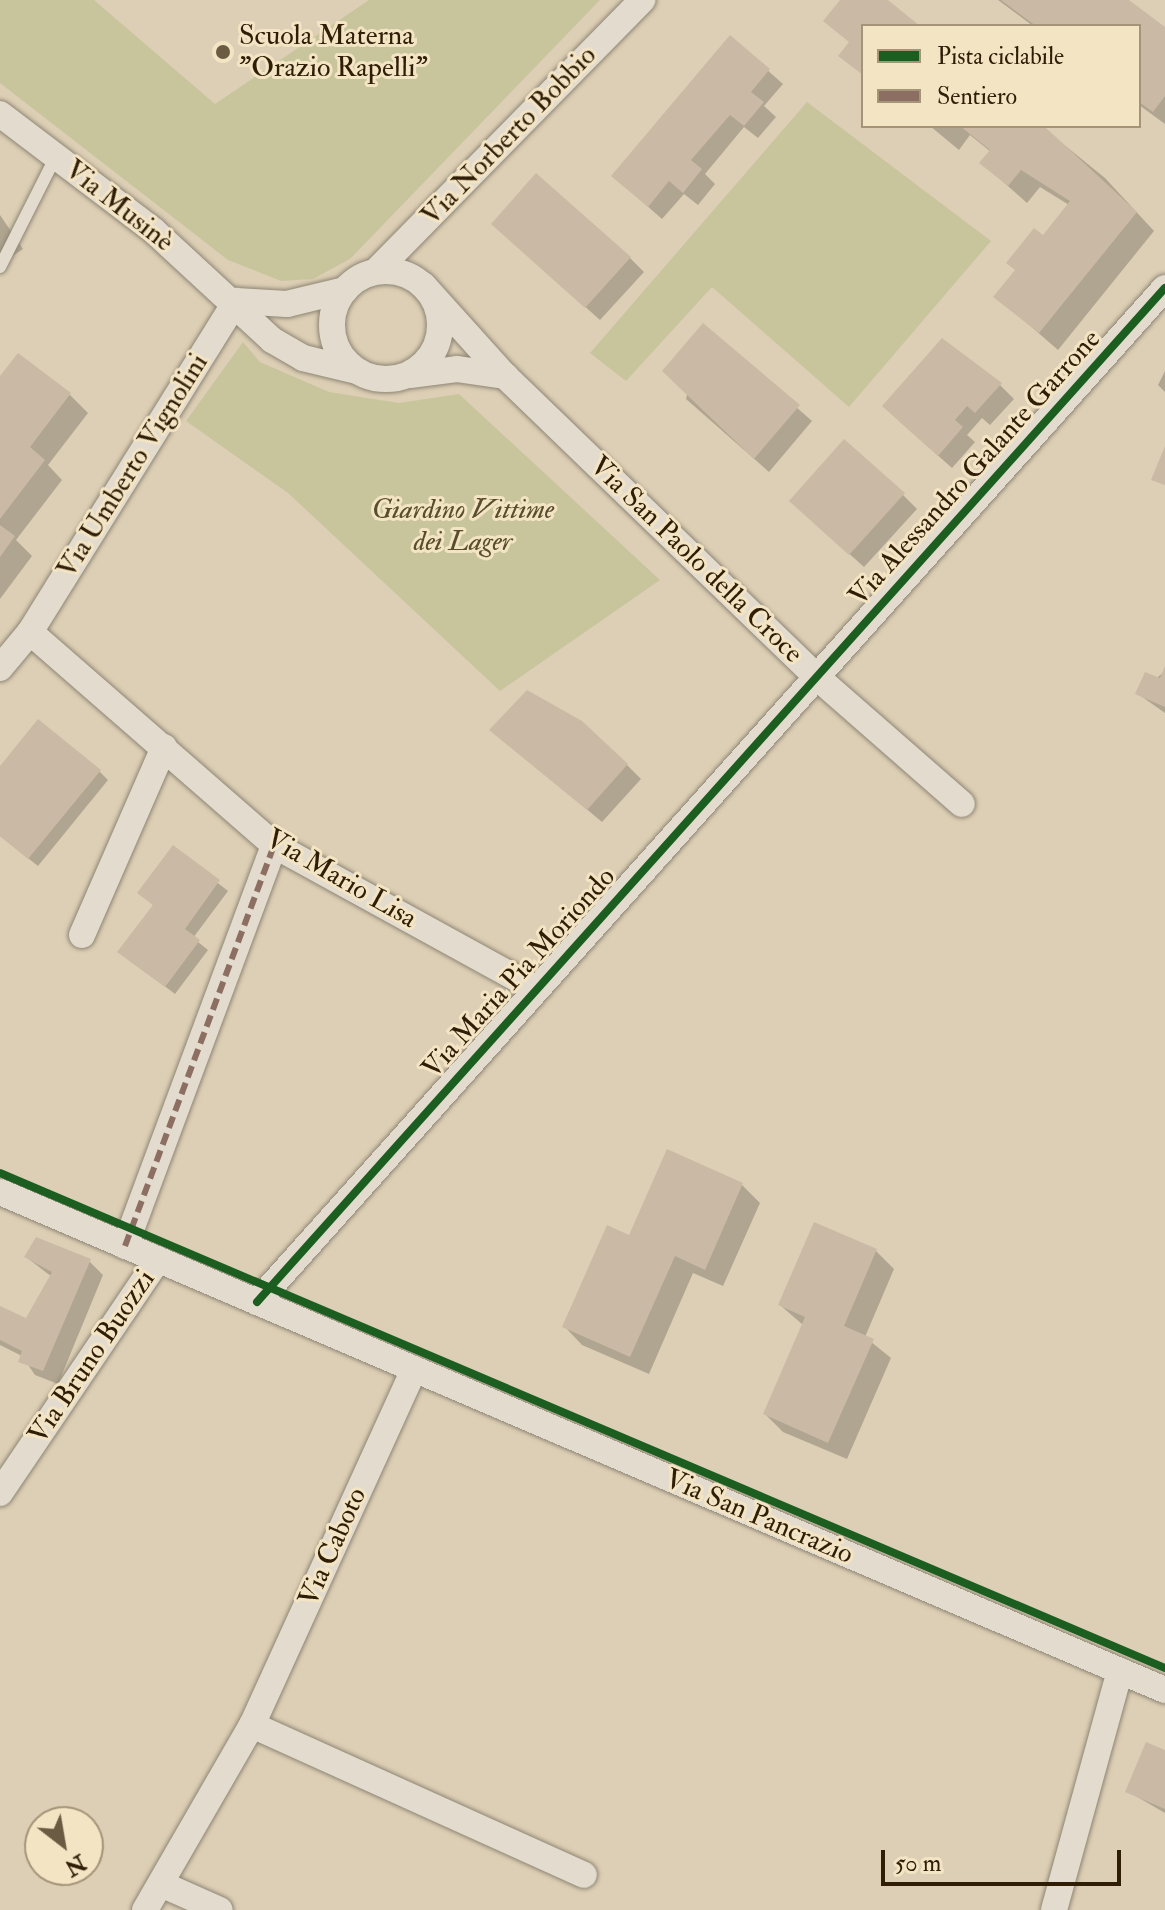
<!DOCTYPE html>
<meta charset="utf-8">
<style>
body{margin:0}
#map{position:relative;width:1165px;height:1910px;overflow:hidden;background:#ddcfb5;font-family:"IM FELL Double Pica",serif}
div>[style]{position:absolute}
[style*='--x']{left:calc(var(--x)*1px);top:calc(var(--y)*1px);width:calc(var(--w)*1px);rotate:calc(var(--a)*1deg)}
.green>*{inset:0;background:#c8c59c}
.shadow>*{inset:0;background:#0003}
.building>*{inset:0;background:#cab9a5}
.roads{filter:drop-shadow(0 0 2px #8e8574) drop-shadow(0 0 2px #8e8574)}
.lane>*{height:12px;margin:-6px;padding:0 6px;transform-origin:6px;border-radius:6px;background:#e3dcce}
.street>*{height:26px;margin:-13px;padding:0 13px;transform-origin:13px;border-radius:13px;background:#e3dcce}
.street>.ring{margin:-13px;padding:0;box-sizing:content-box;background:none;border:26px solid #e3dcce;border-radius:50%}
.quiet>*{height:6px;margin-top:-3px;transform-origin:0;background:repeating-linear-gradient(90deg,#8d6e63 0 12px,transparent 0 18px)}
.cycleway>*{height:8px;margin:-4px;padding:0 4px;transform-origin:4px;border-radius:4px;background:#1b5e20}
.dots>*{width:22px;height:22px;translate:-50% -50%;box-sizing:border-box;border:4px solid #f3e4c4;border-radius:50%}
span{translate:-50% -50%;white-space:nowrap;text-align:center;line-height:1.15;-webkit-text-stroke:6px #f3e4c4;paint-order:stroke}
.poi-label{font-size:28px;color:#2f1d06}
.left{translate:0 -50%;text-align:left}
.street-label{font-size:28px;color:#2f1d06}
.park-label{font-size:28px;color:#584d2d;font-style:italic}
.legend{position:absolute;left:861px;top:24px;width:280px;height:104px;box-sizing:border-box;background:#f3e4c4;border:2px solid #a59478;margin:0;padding:10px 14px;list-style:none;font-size:24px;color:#2f1d06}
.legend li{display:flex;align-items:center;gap:16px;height:40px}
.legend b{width:40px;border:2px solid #a59478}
.north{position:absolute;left:24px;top:1806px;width:80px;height:80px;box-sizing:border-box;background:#f3e4c4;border:2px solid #a59478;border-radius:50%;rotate:149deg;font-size:22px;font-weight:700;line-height:32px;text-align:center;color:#2f1d06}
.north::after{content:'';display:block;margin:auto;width:28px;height:36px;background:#6c5b43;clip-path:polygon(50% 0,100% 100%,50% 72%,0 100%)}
.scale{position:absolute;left:881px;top:1850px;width:240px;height:36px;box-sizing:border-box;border:4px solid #2f1d06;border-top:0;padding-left:10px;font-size:24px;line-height:28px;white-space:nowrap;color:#2f1d06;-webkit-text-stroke:6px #f3e4c4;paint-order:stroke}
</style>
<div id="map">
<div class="green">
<div style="clip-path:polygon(0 0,94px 0,215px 104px,369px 0,600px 0,350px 259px,313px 279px,281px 281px,228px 260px,0 83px)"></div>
<div style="clip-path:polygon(807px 102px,991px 241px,849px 407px,712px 287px,626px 381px,590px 353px)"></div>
<div style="clip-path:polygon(243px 342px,260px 362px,329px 392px,399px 403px,459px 394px,660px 580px,500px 691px,288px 493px,186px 421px)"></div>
</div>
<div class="shadow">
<div style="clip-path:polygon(998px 0,1126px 0,1165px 29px,1165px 124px,1139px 105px,1139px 26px,1033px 26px)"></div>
<div style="clip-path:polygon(730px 37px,783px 84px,764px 106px,776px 117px,758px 138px,744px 127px,705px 174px,715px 184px,698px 205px,684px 194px,662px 219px,613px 176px)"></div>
<div style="clip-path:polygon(930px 126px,1041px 126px,1105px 178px,1154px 231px,1058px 350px,996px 296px,1069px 205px,1040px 187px,1027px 203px,982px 163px,991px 152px,970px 135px,959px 150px)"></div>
<div style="clip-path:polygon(0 215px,23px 249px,0 264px)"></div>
<div style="clip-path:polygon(507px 237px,630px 258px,644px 272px,600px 320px)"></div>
<div style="clip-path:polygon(704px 326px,812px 421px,769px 472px,686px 399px)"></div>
<div style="clip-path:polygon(1165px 371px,1165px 392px,1158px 385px)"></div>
<div style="clip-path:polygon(0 379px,70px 395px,88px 413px,48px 465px,62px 480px,16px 540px,32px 556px,0 599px)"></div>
<div style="clip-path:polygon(1000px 385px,1014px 399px,990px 425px,982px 418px,967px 435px,975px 442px,952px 468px,898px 420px)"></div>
<div style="clip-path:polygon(903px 495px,917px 509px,864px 567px,805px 514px)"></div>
<div style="clip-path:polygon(1165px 671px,1165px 713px,1138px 694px)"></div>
<div style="clip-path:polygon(492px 730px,627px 765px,641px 779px,602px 822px)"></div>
<div style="clip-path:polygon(0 769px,99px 771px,108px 780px,38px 866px,0 836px)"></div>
<div style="clip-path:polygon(173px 848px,228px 891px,193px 938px,208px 950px,175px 994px,120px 952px,154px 906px,140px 893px)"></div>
<div style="clip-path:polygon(742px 1185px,760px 1203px,723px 1286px,693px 1273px,649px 1374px,582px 1345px,564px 1326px,630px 1238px)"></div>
<div style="clip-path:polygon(876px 1251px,894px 1269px,865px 1337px,891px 1358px,847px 1459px,783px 1432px,765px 1414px,803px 1325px,780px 1305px)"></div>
<div style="clip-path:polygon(26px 1257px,89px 1261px,103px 1275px,58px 1384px,35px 1375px,22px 1356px,0 1345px,0 1308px,27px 1320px,52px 1277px)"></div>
<div style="clip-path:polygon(1165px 1752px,1165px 1813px,1127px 1791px)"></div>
</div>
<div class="building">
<div style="clip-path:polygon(840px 0,888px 0,920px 26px,863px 26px,863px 75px,838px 56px,849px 42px,823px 21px)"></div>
<div style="clip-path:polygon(1001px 0,1129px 0,1165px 27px,1165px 96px,1153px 112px,1139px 102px,1139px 26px,1036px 26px)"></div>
<div style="clip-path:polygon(730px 35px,770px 69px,751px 92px,764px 102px,744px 126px,730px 115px,691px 160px,702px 169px,683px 193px,669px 181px,648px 207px,611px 176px)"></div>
<div style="clip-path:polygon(960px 126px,1044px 126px,1137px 212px,1039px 333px,993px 297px,1015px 270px,1006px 263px,1034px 228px,1043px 235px,1070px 201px,1021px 170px,1008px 186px,979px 163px,990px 150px)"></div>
<div style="clip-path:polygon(536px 173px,631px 257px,585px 308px,491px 224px)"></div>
<div style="clip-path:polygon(703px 323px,800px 405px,754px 459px,662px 371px)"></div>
<div style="clip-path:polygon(942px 338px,1002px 383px,975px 413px,967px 406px,955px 420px,963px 427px,938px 456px,882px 406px)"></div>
<div style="clip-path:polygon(18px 353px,71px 393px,30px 447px,45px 460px,0 519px,0 376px)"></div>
<div style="clip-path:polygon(844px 439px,905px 493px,849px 555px,789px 501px)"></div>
<div style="clip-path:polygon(1165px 446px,1165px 485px,1151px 480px)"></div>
<div style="clip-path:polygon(0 525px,15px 536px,0 557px)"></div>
<div style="clip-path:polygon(1165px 666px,1165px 707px,1135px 694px,1145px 672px,1160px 678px)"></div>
<div style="clip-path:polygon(527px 690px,582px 721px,628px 764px,587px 810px,489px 730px)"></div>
<div style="clip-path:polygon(38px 719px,101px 770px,28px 859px,0 836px,0 766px)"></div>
<div style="clip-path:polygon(173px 845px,220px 880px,185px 929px,200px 940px,165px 987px,117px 952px,153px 905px,137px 893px)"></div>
<div style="clip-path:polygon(667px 1149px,743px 1183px,705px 1270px,675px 1256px,630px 1357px,562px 1327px,607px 1225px,629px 1235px)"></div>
<div style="clip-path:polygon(814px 1222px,877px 1249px,844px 1326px,874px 1339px,828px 1443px,763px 1414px,805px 1317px,778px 1305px)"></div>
<div style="clip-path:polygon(36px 1237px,91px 1259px,43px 1371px,18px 1362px,22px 1351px,0 1340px,0 1306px,26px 1318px,52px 1272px,24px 1257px)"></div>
<div style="clip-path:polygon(1146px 1742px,1165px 1750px,1165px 1809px,1125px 1792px)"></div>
</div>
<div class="roads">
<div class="lane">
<div style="--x:0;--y:267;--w:124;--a:-63.2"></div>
</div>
<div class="street">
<div style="--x:0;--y:114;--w:193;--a:37.2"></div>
<div style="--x:154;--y:231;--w:161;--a:42.7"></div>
<div style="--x:272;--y:340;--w:36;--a:30"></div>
<div style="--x:303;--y:358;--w:56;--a:13.5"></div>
<div style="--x:376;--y:271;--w:380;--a:-45.5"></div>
<div class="ring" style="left:332px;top:271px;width:82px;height:82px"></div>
<div style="--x:423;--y:285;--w:122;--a:48"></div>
<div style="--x:505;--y:376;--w:435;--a:44"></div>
<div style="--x:818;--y:678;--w:191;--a:41.2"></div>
<div style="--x:236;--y:301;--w:51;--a:3.4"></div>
<div style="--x:287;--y:304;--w:60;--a:-13.6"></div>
<div style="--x:410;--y:375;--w:47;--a:-7.3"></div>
<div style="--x:457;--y:369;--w:49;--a:8.3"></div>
<div style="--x:30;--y:632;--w:324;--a:41.1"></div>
<div style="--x:274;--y:845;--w:297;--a:28.8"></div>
<div style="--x:0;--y:668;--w:47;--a:-50.2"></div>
<div style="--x:30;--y:632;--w:390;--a:-58.1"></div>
<div style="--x:82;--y:935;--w:205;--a:-66.4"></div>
<div style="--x:0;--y:1192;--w:1267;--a:23.15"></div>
<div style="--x:125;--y:1246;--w:428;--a:-69.6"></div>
<div style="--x:257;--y:1302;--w:1361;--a:-48.16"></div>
<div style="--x:0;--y:1493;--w:282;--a:-55.9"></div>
<div style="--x:252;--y:1725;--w:364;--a:24.3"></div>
<div style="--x:161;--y:1884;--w:64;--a:23.8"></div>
<div style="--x:145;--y:1910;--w:214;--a:-60"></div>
<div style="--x:252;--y:1725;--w:391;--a:-65.5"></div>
<div style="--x:1054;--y:1910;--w:248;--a:-74.6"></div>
</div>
</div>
<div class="quiet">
<div style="--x:125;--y:1246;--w:428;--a:-69.6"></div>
</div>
<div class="cycleway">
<div style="--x:0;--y:1173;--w:1266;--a:23.02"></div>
<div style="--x:257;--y:1302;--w:1361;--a:-48.16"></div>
</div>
<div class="dots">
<div style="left:223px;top:52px;background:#6c5b43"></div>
</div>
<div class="poi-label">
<span class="left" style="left:239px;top:52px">Scuola Materna<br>"Orazio Rapelli"</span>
</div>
<div class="street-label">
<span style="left:509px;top:136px;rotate:-46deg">Via Norberto Bobbio</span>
<span style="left:119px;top:206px;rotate:38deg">Via Musinè</span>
<span style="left:133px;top:466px;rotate:-58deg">Via Umberto Vignolini</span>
<span style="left:975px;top:468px;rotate:-48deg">Via Alessandro Galante Garrone</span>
<span style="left:696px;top:560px;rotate:44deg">Via San Paolo della Croce</span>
<span style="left:341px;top:879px;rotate:30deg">Via Mario Lisa</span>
<span style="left:519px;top:973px;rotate:-48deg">Via Maria Pia Moriondo</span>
<span style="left:92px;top:1357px;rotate:-56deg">Via Bruno Buozzi</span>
<span style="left:759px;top:1517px;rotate:23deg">Via San Pancrazio</span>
<span style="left:333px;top:1547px;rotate:-66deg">Via Caboto</span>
</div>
<div class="park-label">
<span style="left:463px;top:526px">Giardino Vittime<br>dei Lager</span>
</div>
<ul class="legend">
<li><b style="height:10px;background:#1b5e20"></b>Pista ciclabile</li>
<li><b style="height:10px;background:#8d6e63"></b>Sentiero</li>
</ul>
<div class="north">N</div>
<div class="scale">50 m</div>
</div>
